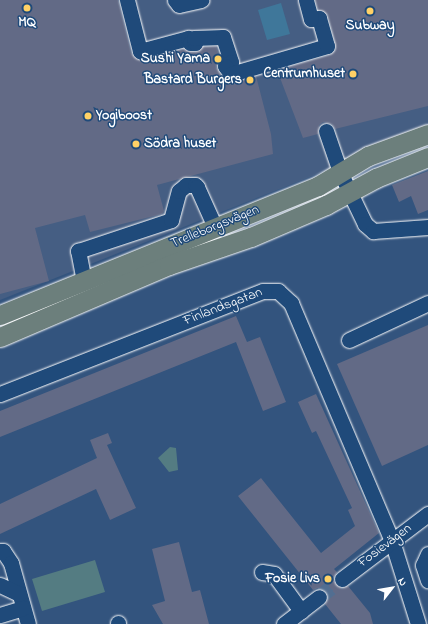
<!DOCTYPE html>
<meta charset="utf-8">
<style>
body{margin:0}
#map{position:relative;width:428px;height:624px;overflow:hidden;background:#33547e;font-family:"Indie Flower",sans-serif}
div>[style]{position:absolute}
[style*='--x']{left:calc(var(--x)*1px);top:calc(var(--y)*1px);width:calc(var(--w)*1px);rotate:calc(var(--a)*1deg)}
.built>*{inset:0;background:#455e83}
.green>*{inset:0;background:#547c82}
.water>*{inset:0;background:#3f779a}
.building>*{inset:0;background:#626a86}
.minor-tunnel>*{height:15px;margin-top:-7.5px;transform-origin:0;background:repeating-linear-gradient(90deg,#526e91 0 15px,transparent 0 23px)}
.roads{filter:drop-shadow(0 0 1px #fff) drop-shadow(0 0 1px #fff)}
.minor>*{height:15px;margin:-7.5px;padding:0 7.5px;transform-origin:7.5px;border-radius:7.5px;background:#1f4a7a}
.major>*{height:19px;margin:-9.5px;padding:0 9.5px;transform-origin:9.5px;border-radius:9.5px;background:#6c7f7c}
.dots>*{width:11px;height:11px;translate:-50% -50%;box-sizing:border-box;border:2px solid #1f4a7a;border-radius:50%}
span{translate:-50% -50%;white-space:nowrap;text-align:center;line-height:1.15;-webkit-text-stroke:3px #1f4a7a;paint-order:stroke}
.poi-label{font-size:14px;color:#fff;font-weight:700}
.right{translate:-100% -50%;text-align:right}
.left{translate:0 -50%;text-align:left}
.street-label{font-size:14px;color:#fff}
.north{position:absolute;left:372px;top:568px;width:40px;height:40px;-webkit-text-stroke:3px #1f4a7a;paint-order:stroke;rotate:59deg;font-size:11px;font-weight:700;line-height:16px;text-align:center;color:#fff}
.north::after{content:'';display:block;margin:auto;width:14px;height:18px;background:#fff;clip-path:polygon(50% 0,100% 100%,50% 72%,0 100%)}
</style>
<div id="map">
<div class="built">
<div style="clip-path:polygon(0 0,428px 0,428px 130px,0 300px)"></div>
</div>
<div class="green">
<div style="clip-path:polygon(170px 447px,176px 448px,178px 470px,169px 472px,158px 458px)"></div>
<div style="clip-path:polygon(95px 560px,105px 592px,42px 611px,32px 579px)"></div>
</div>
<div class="water">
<div style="clip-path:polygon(281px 3px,290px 34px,267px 40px,258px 10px)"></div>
</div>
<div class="building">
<div style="clip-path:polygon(0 0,118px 0,131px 53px,138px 60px,183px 49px,195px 52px,203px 47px,216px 46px,220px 58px,216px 67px,224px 80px,233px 83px,256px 76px,271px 134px,273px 154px,157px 185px,164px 211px,162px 214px,90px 232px,85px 215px,35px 228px,49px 281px,0 294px)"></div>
<div style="clip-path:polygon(315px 0,428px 0,428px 106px,335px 129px,332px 124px,323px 122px,319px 125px,318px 134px,303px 138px,277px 70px,330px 55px,336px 49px,328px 15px,318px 9px)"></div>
<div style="clip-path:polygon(428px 171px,428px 210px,418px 214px,411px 196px,399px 202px,392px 185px)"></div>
<div style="clip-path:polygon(236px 316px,247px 342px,260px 337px,286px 402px,263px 411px,236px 342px,0 437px,0 411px)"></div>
<div style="clip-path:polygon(428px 325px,428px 445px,382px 466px,337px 364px)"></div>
<div style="clip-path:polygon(316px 394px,379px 533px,334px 569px,337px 572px,333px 580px,339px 587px,348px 586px,370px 613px,373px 624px,341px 624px,325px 604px,328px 596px,326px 591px,318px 588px,313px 590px,238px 496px,261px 478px,321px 553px,355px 526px,348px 510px,352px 508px,316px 431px,312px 433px,298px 402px)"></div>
<div style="clip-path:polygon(108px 433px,112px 443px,107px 445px,136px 508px,110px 520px,96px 489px,0 534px,0 504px,97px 458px,90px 440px)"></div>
<div style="clip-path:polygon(179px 542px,192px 592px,200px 590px,209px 624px,163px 624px,152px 605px,165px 601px,152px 549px)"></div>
</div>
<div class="minor-tunnel">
<div style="--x:319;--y:597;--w:29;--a:-38"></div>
</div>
<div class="roads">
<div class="minor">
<div style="--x:127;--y:0;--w:53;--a:75.7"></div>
<div style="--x:140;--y:51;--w:50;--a:-15.2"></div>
<div style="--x:188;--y:38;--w:5;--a:68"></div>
<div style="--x:190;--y:43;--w:5;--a:0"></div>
<div style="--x:195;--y:43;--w:5;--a:-101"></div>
<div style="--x:194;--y:38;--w:29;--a:-2"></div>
<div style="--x:223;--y:37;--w:26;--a:72"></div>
<div style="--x:231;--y:62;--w:7;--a:146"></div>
<div style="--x:225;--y:66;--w:10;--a:53"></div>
<div style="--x:231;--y:74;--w:100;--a:-16.3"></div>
<div style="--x:327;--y:46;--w:29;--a:-106"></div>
<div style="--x:319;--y:18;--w:8;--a:173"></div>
<div style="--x:311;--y:19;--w:20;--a:-105"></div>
<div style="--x:175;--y:0;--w:6;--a:51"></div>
<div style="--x:179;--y:5;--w:23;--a:-13"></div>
<div style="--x:326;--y:131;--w:43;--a:71.1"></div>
<div style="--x:340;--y:172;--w:58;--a:64.3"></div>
<div style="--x:365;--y:224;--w:11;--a:41"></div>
<div style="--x:373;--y:231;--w:55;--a:-4.2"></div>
<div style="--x:84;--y:281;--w:31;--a:-101"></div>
<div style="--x:78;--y:251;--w:98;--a:-18.4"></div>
<div style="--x:171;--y:220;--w:30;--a:-75"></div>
<div style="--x:179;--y:191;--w:9;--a:-41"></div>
<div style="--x:186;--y:185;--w:9;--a:0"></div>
<div style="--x:195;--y:185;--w:3;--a:45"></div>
<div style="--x:197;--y:187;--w:44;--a:65.8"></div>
<div style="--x:349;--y:340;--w:87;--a:-25.1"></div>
<div style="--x:0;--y:394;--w:282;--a:-21.4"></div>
<div style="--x:263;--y:291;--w:15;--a:0"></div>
<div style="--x:278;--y:291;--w:18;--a:43"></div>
<div style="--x:291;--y:303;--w:259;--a:67"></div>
<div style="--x:392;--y:541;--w:87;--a:72.6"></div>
<div style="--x:0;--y:551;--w:3;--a:0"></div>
<div style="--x:3;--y:551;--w:14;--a:56"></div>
<div style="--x:11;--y:563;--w:63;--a:74.4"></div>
<div style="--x:428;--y:554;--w:12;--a:114"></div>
<div style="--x:423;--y:565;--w:16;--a:72"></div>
<div style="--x:262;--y:572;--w:12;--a:9"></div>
<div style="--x:274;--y:574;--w:46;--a:53.9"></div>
<div style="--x:342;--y:579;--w:108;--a:-37.1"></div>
<div style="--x:0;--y:585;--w:21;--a:25"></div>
<div style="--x:0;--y:615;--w:24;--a:-17"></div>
<div style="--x:118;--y:623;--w:1;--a:90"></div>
<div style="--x:284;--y:624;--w:44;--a:-37.6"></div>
</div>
<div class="major">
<div style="--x:0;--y:315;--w:343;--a:-22.1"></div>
<div style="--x:318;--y:186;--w:58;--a:-31"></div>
<div style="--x:368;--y:156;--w:64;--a:-20.1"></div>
<div style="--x:0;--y:337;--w:184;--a:-23.1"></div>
<div style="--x:169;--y:265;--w:87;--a:-18.9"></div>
<div style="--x:251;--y:237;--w:82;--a:-23.1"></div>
<div style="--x:326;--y:205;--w:57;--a:-28.4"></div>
<div style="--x:376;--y:178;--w:56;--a:-22"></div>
</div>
</div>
<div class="dots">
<div style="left:27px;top:8px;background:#ffd166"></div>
<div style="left:370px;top:11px;background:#ffd166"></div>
<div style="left:218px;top:59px;background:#ffd166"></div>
<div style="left:353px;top:74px;background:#ffd166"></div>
<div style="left:250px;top:80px;background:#ffd166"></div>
<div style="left:88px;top:116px;background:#ffd166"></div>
<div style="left:136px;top:144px;background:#ffd166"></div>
<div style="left:328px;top:579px;background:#ffd166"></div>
</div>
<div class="poi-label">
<span style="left:27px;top:23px">MQ</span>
<span style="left:370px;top:26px">Subway</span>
<span class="right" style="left:210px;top:59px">Sushi Yama</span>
<span class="right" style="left:345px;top:74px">Centrumhuset</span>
<span class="right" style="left:242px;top:80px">Bastard Burgers</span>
<span class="left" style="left:96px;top:116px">Yogiboost</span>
<span class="left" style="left:144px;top:144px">Södra huset</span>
<span class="right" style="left:320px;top:579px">Fosie Livs</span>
</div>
<div class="street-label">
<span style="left:215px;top:227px;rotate:-22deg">Trelleborgsvägen</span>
<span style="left:223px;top:307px;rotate:-21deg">Finlandsgatan</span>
<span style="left:385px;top:546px;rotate:-37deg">Fosievägen</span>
</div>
<div class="north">N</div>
</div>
